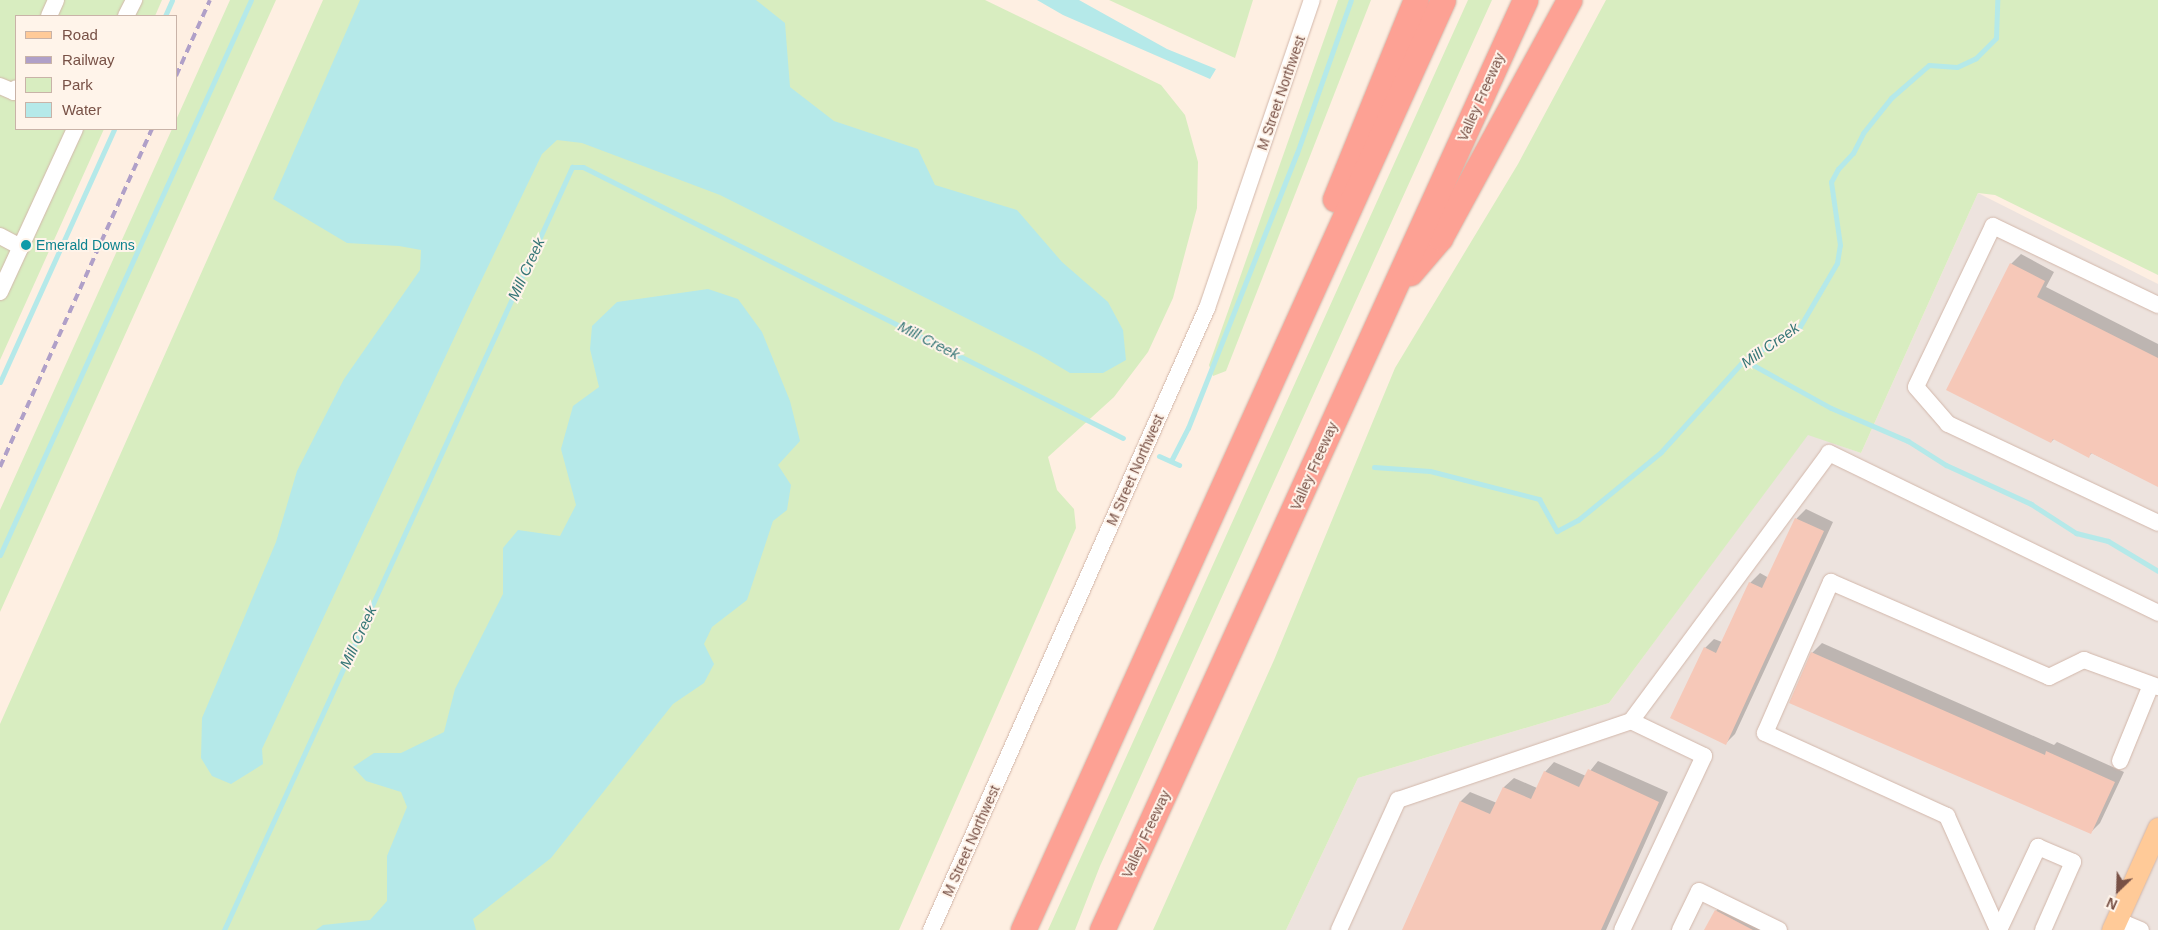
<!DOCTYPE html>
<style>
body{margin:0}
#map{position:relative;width:2158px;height:930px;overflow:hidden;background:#feefe2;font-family:Arial,sans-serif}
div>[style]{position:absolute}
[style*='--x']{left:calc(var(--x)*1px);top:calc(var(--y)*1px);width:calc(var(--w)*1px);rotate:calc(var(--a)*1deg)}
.industrial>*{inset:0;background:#ede3de}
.green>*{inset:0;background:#d8edc0}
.water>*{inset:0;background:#b5e9e9}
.shadow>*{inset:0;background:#0003}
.stream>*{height:5px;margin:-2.5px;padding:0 2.5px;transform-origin:2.5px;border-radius:2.5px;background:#b5e9e9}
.building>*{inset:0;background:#f6c8b8}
.roads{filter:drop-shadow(0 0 1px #d2b7aa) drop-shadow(0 0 1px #d2b7aa)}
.minor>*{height:16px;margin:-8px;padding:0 8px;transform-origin:8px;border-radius:8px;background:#fff}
.major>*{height:21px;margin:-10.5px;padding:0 10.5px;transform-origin:10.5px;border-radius:10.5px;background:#ffca98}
.highway>*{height:25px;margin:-12.5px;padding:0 12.5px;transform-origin:12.5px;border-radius:12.5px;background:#fda194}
.rail>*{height:4px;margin-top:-2px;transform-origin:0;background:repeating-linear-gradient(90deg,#b0a0c8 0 8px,transparent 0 13px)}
.dots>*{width:14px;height:14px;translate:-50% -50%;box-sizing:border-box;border:2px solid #fff4ea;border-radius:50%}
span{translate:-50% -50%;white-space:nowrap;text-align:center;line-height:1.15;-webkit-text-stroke:4px #fff4ea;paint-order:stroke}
.street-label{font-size:14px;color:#785146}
.culture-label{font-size:14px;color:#0d838f}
.left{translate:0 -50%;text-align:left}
.water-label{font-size:15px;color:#367677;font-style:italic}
.legend{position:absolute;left:15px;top:15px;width:162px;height:115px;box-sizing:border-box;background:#fff4ea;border:1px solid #c9b3a8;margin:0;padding:6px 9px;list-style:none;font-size:15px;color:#785146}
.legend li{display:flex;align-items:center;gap:10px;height:25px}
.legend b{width:25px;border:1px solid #c9b3a8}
.north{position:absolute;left:2093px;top:865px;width:50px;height:50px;-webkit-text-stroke:4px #fff4ea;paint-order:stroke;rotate:204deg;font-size:14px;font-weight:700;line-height:20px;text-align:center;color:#785146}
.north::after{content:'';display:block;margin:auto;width:18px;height:22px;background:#785146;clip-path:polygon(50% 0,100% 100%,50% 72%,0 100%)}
</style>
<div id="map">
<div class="industrial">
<div style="clip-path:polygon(1978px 193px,2158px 284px,2158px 930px,1286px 930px,1358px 778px,1609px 703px,1808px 434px,1861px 453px)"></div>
</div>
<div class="green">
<div style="clip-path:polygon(0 0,162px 0,155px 16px,16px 16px,16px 129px,104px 129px,0 360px)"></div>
<div style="clip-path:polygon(230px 0,276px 0,0 612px,0 510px,172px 129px,176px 129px,176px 120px)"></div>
<div style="clip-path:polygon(323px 0,985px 0,1161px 85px,1185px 115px,1198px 162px,1197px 208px,1173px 298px,1148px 352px,1114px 397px,1048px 457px,1057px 490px,1074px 509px,1076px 528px,899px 930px,0 930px,0 724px)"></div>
<div style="clip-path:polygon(1109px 0,1253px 0,1235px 58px)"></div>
<div style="clip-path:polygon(1338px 0,1371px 0,1226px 371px,1213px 376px,1209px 365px)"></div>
<div style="clip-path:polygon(1468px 0,1492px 0,1100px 866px,1075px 930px,1048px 930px)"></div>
<div style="clip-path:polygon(1606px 0,2158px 0,2158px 275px,1995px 195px,1978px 193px,1861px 453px,1808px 435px,1609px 703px,1358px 778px,1286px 930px,1153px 930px,1274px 660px,1395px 368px,1518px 164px)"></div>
</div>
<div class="water">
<div style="clip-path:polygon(360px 0,756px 0,785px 23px,790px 87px,834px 121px,918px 149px,935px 185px,1017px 210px,1062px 262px,1108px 302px,1123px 330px,1126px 360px,1103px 373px,1070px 373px,1038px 354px,720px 195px,582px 143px,557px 140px,542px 154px,470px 304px,262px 749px,263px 764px,231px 784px,212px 776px,201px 758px,202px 718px,276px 542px,297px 471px,344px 379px,420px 270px,421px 250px,399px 246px,347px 243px,273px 199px)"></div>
<div style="clip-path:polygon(1037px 0,1079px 0,1167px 49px,1216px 69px,1210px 79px,1063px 15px)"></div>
<div style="clip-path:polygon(708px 289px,738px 299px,762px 332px,790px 401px,800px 441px,778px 465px,791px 485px,787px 510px,773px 521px,747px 600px,712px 627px,704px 644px,714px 664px,704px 683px,673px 704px,551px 858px,473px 919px,476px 930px,316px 930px,323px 925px,370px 920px,387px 901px,387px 856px,407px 807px,401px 792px,366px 781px,353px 767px,374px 753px,401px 753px,444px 732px,455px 689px,503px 594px,503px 548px,518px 530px,560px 536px,576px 505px,561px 449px,573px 406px,599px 387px,590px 349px,592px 326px,617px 302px)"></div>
</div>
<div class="shadow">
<div style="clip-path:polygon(2021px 254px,2054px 272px,2046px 287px,2158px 344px,2158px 486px,2092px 453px,2089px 456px,2055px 438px,2051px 442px,2011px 264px)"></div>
<div style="clip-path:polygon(1806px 509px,1833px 522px,1735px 734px,1725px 744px,1705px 648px,1714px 639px,1722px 642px,1750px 583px,1760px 573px,1769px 578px,1797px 518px)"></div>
<div style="clip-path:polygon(1822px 643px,2054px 745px,2057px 742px,2124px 772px,2100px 823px,2091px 832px,1812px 653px)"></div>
<div style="clip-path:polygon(1598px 761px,1668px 792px,1606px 930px,1403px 930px,1461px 801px,1470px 792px,1497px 803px,1504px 787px,1514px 778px,1537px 788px,1545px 772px,1554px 762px,1586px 776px)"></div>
<div style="clip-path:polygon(1725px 901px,1781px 930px,1706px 930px,1716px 911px)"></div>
</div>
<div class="stream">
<div style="--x:165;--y:16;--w:17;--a:-66"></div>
<div style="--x:1744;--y:360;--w:99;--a:28.9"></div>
<div style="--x:1831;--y:408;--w:84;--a:23.2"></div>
<div style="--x:1908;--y:441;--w:45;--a:32.3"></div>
<div style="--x:1946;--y:465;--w:94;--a:24.6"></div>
<div style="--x:2031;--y:504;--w:54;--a:32.8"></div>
<div style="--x:2076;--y:533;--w:33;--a:14"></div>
<div style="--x:2108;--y:541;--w:58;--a:31"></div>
<div style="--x:0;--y:382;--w:277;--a:-65.7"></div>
<div style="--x:1159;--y:456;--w:22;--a:24"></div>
<div style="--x:1171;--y:461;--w:37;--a:-63"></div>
<div style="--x:1188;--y:428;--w:296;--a:-68.4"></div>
<div style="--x:1297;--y:153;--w:162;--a:-70.6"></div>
<div style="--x:1374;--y:467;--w:56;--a:4.1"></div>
<div style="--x:1430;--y:471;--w:113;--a:14.4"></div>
<div style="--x:1539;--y:499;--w:37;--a:61"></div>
<div style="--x:1557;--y:531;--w:24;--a:-28"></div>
<div style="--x:1578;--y:520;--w:107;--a:-39.3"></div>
<div style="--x:1661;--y:452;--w:124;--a:-47.9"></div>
<div style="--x:1744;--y:360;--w:64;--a:-30.2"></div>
<div style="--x:1799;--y:328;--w:75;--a:-59.7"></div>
<div style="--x:1837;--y:263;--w:18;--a:-81"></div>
<div style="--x:1840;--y:245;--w:64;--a:-98.1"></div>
<div style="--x:1831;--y:182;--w:15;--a:-62"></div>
<div style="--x:1838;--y:169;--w:22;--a:-47"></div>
<div style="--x:1853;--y:153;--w:22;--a:-63"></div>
<div style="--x:1863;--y:133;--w:45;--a:-51.3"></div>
<div style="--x:1891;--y:98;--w:50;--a:-41"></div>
<div style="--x:1929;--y:65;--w:28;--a:4"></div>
<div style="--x:1957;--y:67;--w:21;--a:-25"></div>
<div style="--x:1976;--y:58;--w:28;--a:-45"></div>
<div style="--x:1996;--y:38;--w:38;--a:-88"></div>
<div style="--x:0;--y:555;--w:609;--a:-65.67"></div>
<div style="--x:224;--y:930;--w:839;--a:-65.48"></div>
<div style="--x:572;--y:167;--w:11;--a:0"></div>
<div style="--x:583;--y:167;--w:604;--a:26.65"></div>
</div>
<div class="building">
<div style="clip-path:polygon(2010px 263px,2045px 281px,2037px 297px,2158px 358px,2158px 487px,2091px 453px,2089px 458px,2053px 439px,2051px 443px,1946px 390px)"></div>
<div style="clip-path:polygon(1795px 518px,1824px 531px,1726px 745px,1670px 718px,1704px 647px,1716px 653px,1749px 582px,1762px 588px)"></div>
<div style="clip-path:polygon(1811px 652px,2045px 755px,2046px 751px,2115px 782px,2091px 834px,1789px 703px)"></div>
<div style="clip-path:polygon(1588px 769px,1659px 802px,1601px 930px,1402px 930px,1460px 801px,1490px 814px,1503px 787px,1531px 799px,1544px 771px,1579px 787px)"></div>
<div style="clip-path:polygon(1715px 910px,1753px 930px,1704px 930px)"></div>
</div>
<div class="roads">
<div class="minor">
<div style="--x:49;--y:16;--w:17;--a:-66"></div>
<div style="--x:126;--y:16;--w:18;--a:-63"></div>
<div style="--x:0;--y:86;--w:15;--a:23"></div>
<div style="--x:14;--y:92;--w:4;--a:-63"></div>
<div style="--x:0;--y:236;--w:24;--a:28"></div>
<div style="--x:0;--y:292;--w:179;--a:-65.3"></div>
<div style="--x:2158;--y:305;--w:183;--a:-154.4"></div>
<div style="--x:1993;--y:226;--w:178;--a:115.6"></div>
<div style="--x:1916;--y:387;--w:49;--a:49.1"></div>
<div style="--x:1948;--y:424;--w:232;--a:25.2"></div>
<div style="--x:1631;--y:721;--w:333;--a:-53.5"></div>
<div style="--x:1829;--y:453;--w:366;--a:25.9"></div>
<div style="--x:2120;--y:761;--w:82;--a:-67.8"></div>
<div style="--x:2117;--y:920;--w:26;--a:23"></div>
<div style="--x:931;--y:930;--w:680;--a:-66.07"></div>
<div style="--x:1207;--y:308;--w:325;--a:-71.2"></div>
<div style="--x:1339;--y:930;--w:143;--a:-65.6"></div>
<div style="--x:1398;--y:800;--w:246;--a:-18.7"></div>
<div style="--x:1631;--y:721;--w:81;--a:25.6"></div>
<div style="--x:1704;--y:756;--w:192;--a:115.2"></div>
<div style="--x:1680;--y:930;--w:43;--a:-64"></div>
<div style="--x:1699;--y:891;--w:89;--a:26"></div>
<div style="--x:1998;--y:930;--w:125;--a:-114.1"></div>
<div style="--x:1947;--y:816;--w:200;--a:-155.5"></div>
<div style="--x:1765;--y:733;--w:165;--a:-66.4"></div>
<div style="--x:1831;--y:582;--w:238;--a:23.5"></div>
<div style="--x:2049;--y:677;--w:39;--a:-26"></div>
<div style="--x:2084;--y:660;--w:79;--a:20"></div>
<div style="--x:1999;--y:930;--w:92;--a:-64.8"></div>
<div style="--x:2038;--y:847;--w:38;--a:23"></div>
<div style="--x:2073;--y:862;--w:74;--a:113.8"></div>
</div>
<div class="major">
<div style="--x:2112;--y:930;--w:112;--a:-65.7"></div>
</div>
<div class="highway">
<div style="--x:1335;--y:199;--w:215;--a:-67.9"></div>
<div style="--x:1410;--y:273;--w:46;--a:-49.4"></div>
<div style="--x:1440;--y:238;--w:271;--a:-61.5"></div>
<div style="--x:1023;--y:930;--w:1020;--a:-65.7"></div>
<div style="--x:1102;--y:930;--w:1022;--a:-65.54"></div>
</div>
</div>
<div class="rail">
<div style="--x:176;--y:76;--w:83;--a:-65.9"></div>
<div style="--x:0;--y:467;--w:371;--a:-65.8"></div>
</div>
<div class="dots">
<div style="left:26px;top:245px;background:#0f9aa8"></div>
</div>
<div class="street-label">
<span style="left:1281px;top:93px;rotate:-71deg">M Street Northwest</span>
<span style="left:1481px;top:97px;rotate:-66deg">Valley Freeway</span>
<span style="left:1314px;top:466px;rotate:-66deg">Valley Freeway</span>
<span style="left:1135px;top:470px;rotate:-66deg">M Street Northwest</span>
<span style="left:1146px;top:834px;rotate:-65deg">Valley Freeway</span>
<span style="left:971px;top:841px;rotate:-66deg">M Street Northwest</span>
</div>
<div class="culture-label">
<span class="left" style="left:36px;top:245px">Emerald Downs</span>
</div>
<div class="water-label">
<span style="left:526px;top:269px;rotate:-65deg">Mill Creek</span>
<span style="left:929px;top:340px;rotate:27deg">Mill Creek</span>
<span style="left:1770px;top:345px;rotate:-35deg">Mill Creek</span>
<span style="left:358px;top:637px;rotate:-65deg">Mill Creek</span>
</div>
<ul class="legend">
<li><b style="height:6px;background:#ffca98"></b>Road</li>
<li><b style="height:6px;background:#b0a0c8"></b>Railway</li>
<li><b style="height:14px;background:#d8edc0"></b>Park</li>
<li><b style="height:14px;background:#b5e9e9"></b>Water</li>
</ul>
<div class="north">N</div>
</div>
